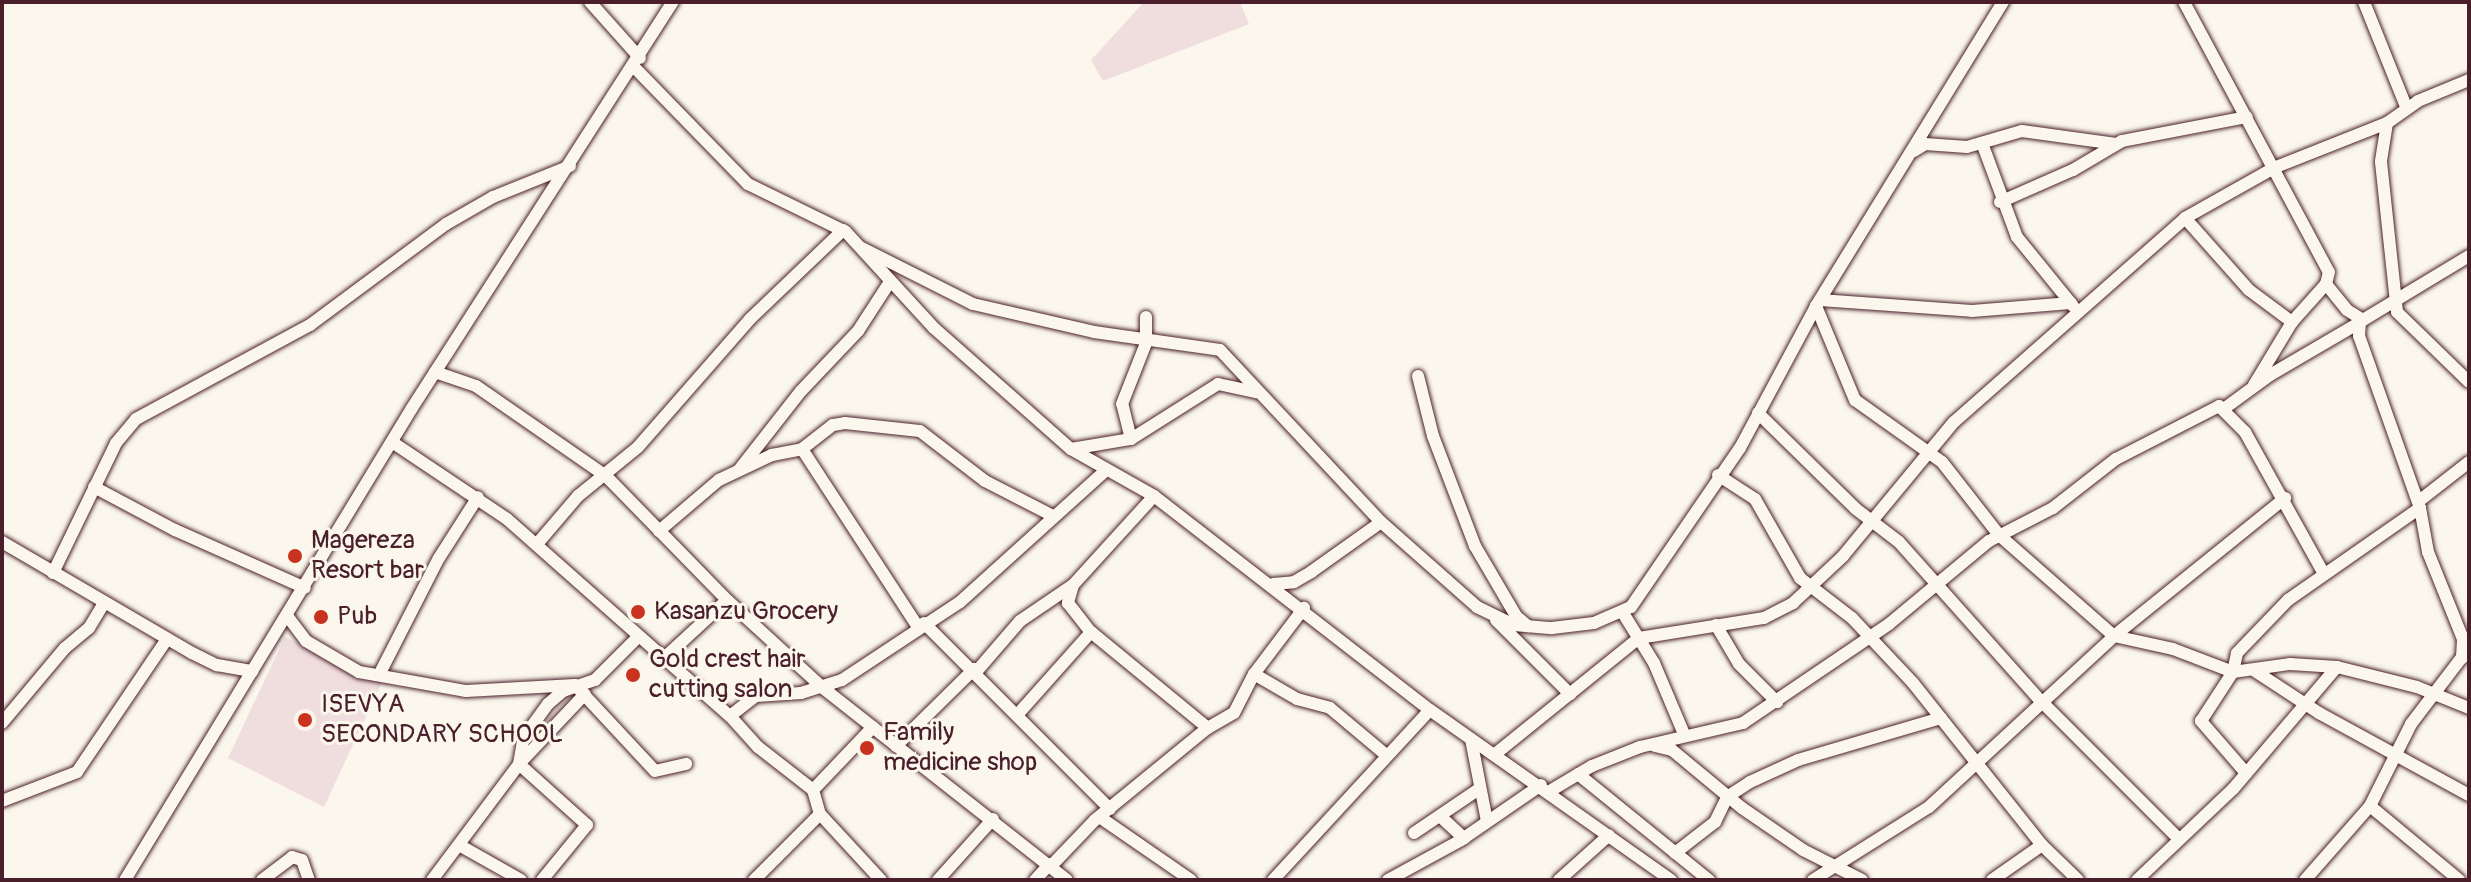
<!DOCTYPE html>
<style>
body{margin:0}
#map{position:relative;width:2471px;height:882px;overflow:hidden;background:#fbf7ec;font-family:Pangolin,sans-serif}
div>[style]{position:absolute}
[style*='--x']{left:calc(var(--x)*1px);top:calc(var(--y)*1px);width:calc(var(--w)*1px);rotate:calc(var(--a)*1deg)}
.built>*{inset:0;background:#f0dede}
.roads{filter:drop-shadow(0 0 2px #4a1f2b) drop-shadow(0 0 2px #4a1f2b)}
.minor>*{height:12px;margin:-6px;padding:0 6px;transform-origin:6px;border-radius:6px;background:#fbf7ec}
.dots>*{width:22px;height:22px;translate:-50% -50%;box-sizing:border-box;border:4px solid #fbf7ec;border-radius:50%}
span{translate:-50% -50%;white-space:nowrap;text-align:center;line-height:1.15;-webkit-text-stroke:6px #fbf7ec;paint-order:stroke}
.poi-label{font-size:26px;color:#4a1f2b}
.left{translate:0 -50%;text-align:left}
.frame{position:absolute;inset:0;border:4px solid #4a1f2b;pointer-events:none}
</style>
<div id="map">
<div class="built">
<div style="clip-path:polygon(1144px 2px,1240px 2px,1249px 24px,1103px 81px,1091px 60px)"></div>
<div style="clip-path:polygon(285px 637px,382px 682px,324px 807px,228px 758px)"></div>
</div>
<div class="roads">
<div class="minor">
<div style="--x:590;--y:2;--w:75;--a:48.2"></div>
<div style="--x:2184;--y:2;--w:306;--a:61.8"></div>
<div style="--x:2329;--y:272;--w:12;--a:104"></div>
<div style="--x:2326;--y:284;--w:51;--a:131.8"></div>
<div style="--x:2292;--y:322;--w:74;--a:121.1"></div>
<div style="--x:2364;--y:2;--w:115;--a:68.1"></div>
<div style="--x:635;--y:68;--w:162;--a:45.8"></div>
<div style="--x:748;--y:184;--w:109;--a:26.1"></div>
<div style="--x:846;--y:232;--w:130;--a:47.5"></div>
<div style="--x:934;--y:328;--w:183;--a:41.5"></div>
<div style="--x:1071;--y:449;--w:95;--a:29.5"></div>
<div style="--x:1154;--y:496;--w:349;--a:37.8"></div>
<div style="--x:1430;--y:710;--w:295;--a:35.2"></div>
<div style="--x:2387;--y:123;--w:39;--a:99"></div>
<div style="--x:2381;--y:162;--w:151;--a:83.9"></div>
<div style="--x:2397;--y:312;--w:100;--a:44.2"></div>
<div style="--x:1982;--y:143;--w:100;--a:69.6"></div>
<div style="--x:2017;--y:237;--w:89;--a:50.9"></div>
<div style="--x:1914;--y:151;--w:13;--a:-32"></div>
<div style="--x:1925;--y:144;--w:42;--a:4.1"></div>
<div style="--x:1967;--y:147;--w:57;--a:-16.2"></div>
<div style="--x:2022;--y:131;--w:95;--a:7.9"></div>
<div style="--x:2000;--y:202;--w:80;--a:-23.7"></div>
<div style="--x:2073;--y:170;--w:57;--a:-30.6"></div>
<div style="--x:2122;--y:141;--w:127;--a:-10.9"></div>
<div style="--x:2185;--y:218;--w:96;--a:48.4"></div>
<div style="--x:2249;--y:290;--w:54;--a:36.7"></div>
<div style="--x:862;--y:248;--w:124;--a:26.8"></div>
<div style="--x:973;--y:304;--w:124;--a:13"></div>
<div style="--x:1094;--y:332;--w:127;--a:8.1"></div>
<div style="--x:1220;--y:350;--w:236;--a:46.9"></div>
<div style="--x:1381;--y:522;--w:128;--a:41.5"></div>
<div style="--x:1477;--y:607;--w:41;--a:25.9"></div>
<div style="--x:1514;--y:625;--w:38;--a:5"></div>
<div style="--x:1552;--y:628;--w:42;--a:-6.8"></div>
<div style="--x:1594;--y:623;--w:40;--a:-23.4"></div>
<div style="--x:1631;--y:607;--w:193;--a:-55.6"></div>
<div style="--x:1740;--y:448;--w:161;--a:-61.8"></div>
<div style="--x:1816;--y:306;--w:357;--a:-58.4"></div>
<div style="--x:2326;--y:284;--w:33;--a:51"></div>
<div style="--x:2347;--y:310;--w:19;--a:32"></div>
<div style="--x:2363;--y:320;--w:124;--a:-31.1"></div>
<div style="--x:1820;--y:300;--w:152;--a:4.1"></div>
<div style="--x:1972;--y:311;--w:99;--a:-4.6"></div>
<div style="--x:1816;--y:306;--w:102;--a:67.5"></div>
<div style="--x:1855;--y:400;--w:107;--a:35.5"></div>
<div style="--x:1942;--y:462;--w:93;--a:52"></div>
<div style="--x:1999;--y:535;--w:153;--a:41.3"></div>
<div style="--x:2114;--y:636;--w:220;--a:-38.9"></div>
<div style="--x:435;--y:372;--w:43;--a:18.9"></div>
<div style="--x:476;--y:386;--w:158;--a:34.7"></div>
<div style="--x:606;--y:476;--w:173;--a:45.7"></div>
<div style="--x:727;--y:600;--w:130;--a:42.5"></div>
<div style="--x:823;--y:688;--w:310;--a:38.2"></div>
<div style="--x:1418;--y:376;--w:62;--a:76"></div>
<div style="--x:1433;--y:436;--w:118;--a:69.1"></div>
<div style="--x:1475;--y:546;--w:81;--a:59.6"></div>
<div style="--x:1516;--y:616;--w:16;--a:40"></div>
<div style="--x:2225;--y:408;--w:56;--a:-36.3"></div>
<div style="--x:2270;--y:375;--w:103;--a:-30.3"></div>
<div style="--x:1758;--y:413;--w:137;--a:44.4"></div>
<div style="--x:1856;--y:509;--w:54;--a:37.5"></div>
<div style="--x:1899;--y:542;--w:212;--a:48.3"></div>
<div style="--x:2040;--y:700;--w:195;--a:45"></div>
<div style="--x:1131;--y:439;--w:36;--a:-104"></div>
<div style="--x:1122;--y:404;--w:66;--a:-68.5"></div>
<div style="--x:1146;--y:343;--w:26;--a:-90"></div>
<div style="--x:392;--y:442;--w:138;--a:33.8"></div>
<div style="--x:507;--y:519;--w:298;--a:41.5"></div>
<div style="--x:730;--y:716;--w:42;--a:47.9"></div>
<div style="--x:758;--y:747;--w:70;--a:38"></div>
<div style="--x:813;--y:790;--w:25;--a:74"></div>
<div style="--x:820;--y:814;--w:90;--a:47.3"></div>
<div style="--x:802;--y:449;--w:212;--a:56.9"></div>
<div style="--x:1071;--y:449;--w:61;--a:-9.5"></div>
<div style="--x:1131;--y:439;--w:103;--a:-32.3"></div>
<div style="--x:1218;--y:384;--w:40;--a:12"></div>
<div style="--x:739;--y:470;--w:100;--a:-51.9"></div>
<div style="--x:801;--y:391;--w:83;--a:-46.5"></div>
<div style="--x:858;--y:331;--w:57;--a:-57.1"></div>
<div style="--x:1718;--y:475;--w:44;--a:33"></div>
<div style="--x:1755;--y:499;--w:91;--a:60.3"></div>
<div style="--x:1800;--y:578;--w:66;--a:37.6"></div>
<div style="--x:1852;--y:618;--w:89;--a:46.8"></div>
<div style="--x:1913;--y:683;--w:207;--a:51.5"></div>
<div style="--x:2042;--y:845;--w:50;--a:44.2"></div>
<div style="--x:94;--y:487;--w:92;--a:28"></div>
<div style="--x:175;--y:530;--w:142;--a:24"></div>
<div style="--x:1154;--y:496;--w:120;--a:132.3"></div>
<div style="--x:1073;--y:585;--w:19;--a:106"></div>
<div style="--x:1068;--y:603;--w:37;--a:52"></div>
<div style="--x:1091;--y:632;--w:151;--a:39.4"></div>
<div style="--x:2419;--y:501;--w:63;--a:-38"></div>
<div style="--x:2420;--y:508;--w:45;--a:79.7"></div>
<div style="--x:2428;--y:552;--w:94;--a:68.1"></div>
<div style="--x:2463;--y:639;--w:19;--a:93"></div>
<div style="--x:659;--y:531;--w:79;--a:-40.4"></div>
<div style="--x:719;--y:480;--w:59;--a:-25.3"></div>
<div style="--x:772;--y:455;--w:31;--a:-11"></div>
<div style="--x:802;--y:449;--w:39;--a:-38"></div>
<div style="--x:833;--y:425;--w:12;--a:-9"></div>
<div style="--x:845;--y:423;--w:75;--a:6.1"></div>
<div style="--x:920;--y:431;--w:82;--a:37.6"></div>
<div style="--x:985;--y:481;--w:76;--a:27.2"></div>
<div style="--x:2;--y:542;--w:220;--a:30.3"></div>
<div style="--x:192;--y:653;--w:28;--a:26"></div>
<div style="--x:217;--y:665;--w:36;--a:10"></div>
<div style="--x:537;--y:544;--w:63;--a:-49.5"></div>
<div style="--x:578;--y:496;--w:77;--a:-39.2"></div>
<div style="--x:638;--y:447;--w:170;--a:-48.8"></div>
<div style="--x:750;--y:319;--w:129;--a:-43.7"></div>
<div style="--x:53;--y:573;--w:144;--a:-64.1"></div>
<div style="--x:116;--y:443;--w:31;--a:-50"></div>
<div style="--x:136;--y:419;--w:198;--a:-28.4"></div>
<div style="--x:310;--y:325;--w:169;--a:-36.6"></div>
<div style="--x:446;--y:224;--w:54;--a:-29.9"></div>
<div style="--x:493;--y:197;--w:83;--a:-21.9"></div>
<div style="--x:1273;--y:584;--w:21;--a:-5"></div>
<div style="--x:1294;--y:582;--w:20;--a:-30"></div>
<div style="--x:1311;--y:572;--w:86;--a:-35.5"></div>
<div style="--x:1623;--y:613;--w:59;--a:58.2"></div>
<div style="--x:1654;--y:663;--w:77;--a:67.1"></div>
<div style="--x:288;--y:617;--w:30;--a:53"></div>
<div style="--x:306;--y:641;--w:61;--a:30.3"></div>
<div style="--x:359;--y:672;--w:109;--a:10.1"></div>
<div style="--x:466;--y:691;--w:109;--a:-3.2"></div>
<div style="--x:575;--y:685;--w:117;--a:47.1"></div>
<div style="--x:655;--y:771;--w:32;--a:-13"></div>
<div style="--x:1496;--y:620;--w:105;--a:45"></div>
<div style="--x:924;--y:623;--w:263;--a:45"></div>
<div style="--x:1716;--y:625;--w:45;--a:59.5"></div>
<div style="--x:1739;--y:664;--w:54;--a:45"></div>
<div style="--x:662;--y:660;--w:88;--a:-42.7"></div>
<div style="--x:2255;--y:671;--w:77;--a:33.3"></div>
<div style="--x:2319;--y:713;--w:171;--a:28.7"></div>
<div style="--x:976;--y:672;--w:67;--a:-49.2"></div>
<div style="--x:1020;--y:621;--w:64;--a:-34.2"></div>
<div style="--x:1254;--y:674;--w:50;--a:30.2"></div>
<div style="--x:1297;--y:699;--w:34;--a:15"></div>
<div style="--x:1330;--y:708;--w:73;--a:40"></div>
<div style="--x:379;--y:675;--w:131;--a:-62.9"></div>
<div style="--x:439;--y:558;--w:72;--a:-57.4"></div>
<div style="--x:1018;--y:714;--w:110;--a:-48.3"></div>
<div style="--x:730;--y:716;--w:33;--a:-38"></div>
<div style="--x:756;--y:696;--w:45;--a:-3.8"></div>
<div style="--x:801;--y:693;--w:43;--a:-17.6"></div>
<div style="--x:842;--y:680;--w:141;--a:-33.5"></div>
<div style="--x:960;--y:602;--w:197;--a:-42.1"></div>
<div style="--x:2;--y:723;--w:98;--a:-50"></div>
<div style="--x:65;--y:648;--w:31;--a:-40"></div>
<div style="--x:89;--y:628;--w:29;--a:-59"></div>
<div style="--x:1471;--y:739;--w:84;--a:79"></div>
<div style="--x:896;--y:746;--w:110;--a:-44.6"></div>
<div style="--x:1655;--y:746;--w:17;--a:13"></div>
<div style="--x:1672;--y:750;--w:91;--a:39.6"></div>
<div style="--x:1742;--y:808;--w:74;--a:34.5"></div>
<div style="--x:1803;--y:850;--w:66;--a:27"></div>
<div style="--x:1494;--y:755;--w:186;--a:-38.9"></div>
<div style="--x:1639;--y:638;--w:127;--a:-9.1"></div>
<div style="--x:1764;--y:618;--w:33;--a:-27"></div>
<div style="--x:1793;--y:603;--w:69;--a:-43.2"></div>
<div style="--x:1843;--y:556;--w:174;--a:-50.4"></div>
<div style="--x:1954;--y:422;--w:308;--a:-41.4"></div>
<div style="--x:2185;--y:218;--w:104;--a:-29.3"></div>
<div style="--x:2276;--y:167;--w:119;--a:-21.6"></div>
<div style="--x:2387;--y:123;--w:38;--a:-35"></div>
<div style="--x:2418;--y:101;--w:55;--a:-22.4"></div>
<div style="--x:2246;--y:773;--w:69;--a:-130.9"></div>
<div style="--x:2201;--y:721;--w:59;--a:-56.9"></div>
<div style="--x:2233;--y:672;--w:19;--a:-78"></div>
<div style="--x:2237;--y:653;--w:74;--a:-46.1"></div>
<div style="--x:2288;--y:600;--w:161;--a:-34.9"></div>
<div style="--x:2420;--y:508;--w:182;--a:-109.5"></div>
<div style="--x:2359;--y:336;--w:16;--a:-86"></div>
<div style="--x:1578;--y:774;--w:169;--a:39"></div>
<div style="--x:813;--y:790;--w:87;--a:-46.4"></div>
<div style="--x:1550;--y:791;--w:49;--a:-30.8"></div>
<div style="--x:1592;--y:766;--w:52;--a:-21.6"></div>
<div style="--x:1640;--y:747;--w:106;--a:-13.1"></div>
<div style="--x:1743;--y:723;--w:176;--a:-34.1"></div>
<div style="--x:1889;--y:624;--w:130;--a:-39.7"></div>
<div style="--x:1989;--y:541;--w:72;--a:-27.3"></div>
<div style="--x:2053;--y:508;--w:80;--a:-37.9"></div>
<div style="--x:2116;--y:459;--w:116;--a:-27.2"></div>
<div style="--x:2219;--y:406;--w:37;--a:45"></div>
<div style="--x:2245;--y:432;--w:162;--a:60.9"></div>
<div style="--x:2;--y:801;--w:80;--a:-21.1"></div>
<div style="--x:77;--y:772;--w:161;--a:-55.9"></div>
<div style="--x:2370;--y:806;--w:116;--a:39.7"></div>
<div style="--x:1440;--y:816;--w:33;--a:43"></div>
<div style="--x:1101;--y:818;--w:109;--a:34.6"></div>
<div style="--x:1414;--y:833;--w:78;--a:-34.1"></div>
<div style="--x:459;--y:845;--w:71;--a:29.4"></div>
<div style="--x:1675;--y:853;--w:51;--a:-37.8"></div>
<div style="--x:1715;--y:822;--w:28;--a:-64"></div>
<div style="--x:1727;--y:797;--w:27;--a:-33"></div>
<div style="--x:1750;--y:782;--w:53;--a:-24.6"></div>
<div style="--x:1798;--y:760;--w:149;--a:-16.4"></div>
<div style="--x:1052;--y:865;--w:62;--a:-46.3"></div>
<div style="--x:1095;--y:820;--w:144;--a:-39.3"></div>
<div style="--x:1206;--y:729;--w:32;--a:-30"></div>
<div style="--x:1234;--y:713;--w:44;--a:-62.9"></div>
<div style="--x:1254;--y:674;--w:83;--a:-52.9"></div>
<div style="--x:125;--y:880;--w:552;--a:-58.7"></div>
<div style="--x:412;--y:408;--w:483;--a:-57.3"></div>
<div style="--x:262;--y:880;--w:38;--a:-37"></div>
<div style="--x:292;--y:857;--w:10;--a:17"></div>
<div style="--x:302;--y:860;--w:21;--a:71"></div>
<div style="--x:432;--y:880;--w:145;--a:-53.1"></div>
<div style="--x:519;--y:764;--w:27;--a:-80"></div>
<div style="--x:524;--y:737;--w:41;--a:-54"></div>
<div style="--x:548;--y:704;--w:20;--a:-41"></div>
<div style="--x:563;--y:691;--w:34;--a:-19"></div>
<div style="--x:595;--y:680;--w:59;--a:-45"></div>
<div style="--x:542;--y:880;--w:71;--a:-50.7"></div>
<div style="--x:587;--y:825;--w:91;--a:-138.1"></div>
<div style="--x:519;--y:764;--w:96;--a:-46.7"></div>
<div style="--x:754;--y:880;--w:93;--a:-45"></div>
<div style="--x:938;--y:880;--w:82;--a:-48"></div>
<div style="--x:1035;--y:880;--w:22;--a:-47"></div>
<div style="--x:1273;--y:880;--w:231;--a:-47.3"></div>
<div style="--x:1388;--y:880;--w:83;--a:-28.7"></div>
<div style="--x:1461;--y:840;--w:97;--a:-34.5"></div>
<div style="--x:1559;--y:880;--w:67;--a:-42"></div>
<div style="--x:1813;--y:880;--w:137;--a:-32.2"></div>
<div style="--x:1929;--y:807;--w:252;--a:-42.7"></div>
<div style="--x:2114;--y:636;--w:60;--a:12.4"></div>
<div style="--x:2173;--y:649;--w:64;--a:21"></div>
<div style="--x:2233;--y:672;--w:58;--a:-8"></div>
<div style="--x:2290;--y:664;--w:47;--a:3.7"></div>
<div style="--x:2337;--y:667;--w:82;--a:14"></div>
<div style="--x:2417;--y:687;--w:56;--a:22"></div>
<div style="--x:1992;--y:880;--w:61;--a:-35"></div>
<div style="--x:2137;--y:880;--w:132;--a:-43.5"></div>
<div style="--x:2233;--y:789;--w:160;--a:-49.6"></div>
<div style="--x:2305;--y:880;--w:98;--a:-48.7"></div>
<div style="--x:2370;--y:806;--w:92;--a:-63.4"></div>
<div style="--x:2411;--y:724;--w:96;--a:-52.7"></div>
</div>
</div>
<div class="dots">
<div style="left:295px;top:556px;background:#c8321e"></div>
<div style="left:638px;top:612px;background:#c8321e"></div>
<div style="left:321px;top:617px;background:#c8321e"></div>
<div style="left:633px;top:675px;background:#c8321e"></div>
<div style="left:305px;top:720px;background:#c8321e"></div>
<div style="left:867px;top:748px;background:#c8321e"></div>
</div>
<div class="poi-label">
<span class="left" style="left:311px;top:556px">Magereza<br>Resort bar</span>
<span class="left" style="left:654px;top:612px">Kasanzu Grocery</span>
<span class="left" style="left:337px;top:617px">Pub</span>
<span class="left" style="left:649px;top:675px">Gold crest hair<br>cutting salon</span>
<span class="left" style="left:321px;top:720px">ISEVYA<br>SECONDARY SCHOOL</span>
<span class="left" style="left:883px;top:748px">Family<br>medicine shop</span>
</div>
<div class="frame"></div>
</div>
